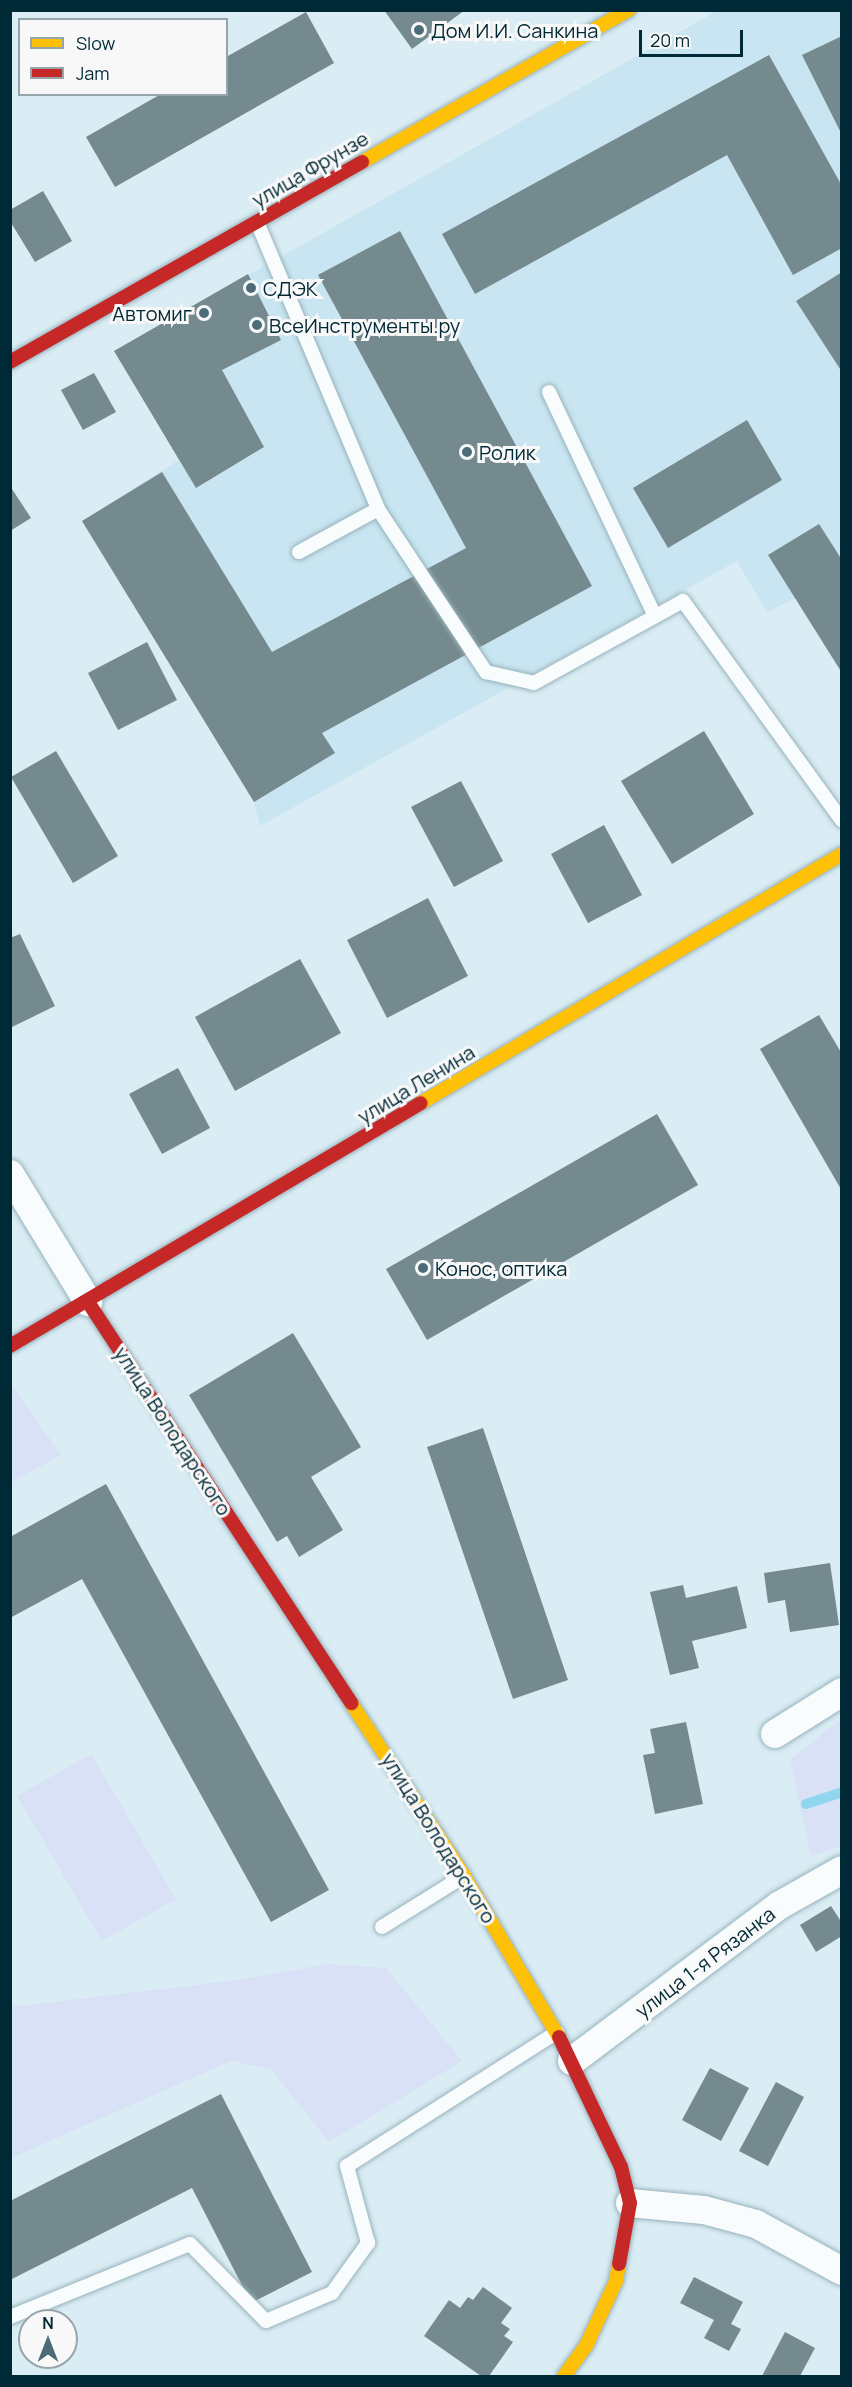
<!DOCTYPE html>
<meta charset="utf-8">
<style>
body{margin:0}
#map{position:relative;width:852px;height:2387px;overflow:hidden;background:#daecf4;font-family:Manrope,sans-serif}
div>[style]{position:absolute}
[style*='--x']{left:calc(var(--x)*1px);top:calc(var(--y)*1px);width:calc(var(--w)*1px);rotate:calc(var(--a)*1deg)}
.built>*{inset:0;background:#c8e5f1}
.green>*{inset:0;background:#d8e1f6}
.stream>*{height:10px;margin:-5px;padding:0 5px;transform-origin:5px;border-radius:5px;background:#90d6f0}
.building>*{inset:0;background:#758a8e}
.roads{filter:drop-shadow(0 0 2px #98b3bc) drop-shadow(0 0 2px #98b3bc)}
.lane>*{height:14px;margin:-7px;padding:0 7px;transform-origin:7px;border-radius:7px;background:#f9fcfd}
.street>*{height:28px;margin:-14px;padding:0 14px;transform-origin:14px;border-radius:14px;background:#f9fcfd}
.slow>*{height:14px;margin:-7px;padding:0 7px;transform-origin:7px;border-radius:7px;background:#ffc107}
.jam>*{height:14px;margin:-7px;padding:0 7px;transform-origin:7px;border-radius:7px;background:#c62828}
.dots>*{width:16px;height:16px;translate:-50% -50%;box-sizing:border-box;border:3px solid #f8f8f8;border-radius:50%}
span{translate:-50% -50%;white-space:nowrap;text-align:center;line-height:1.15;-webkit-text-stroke:6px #f8f8f8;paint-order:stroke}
.poi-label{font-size:20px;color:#002936}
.left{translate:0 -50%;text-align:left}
.right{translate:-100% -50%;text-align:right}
.street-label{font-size:20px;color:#002936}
.frame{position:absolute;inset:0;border:12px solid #002936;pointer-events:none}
.legend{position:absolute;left:18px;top:18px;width:210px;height:78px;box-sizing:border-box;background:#f8f8f8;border:2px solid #95a5aa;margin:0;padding:8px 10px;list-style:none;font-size:18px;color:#002936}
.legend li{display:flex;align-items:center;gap:12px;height:30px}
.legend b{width:30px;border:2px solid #95a5aa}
.north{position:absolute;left:18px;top:2309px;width:60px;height:60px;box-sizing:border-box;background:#f8f8f8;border:2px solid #95a5aa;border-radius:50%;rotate:0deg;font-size:16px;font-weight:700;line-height:24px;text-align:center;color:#002936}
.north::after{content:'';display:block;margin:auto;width:21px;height:27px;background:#4c6d78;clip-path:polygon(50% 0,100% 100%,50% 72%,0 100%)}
.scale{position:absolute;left:639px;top:30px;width:104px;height:27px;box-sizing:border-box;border:3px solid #002936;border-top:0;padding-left:8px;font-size:18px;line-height:21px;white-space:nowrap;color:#002936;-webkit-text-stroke:4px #f8f8f8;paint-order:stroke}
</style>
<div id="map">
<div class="built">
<div style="clip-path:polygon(717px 11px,841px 11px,841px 575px,767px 612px,737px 561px,260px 826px,254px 802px,82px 521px,179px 460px,114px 351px)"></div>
</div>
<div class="green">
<div style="clip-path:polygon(10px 1383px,61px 1455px,11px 1482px,10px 1482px)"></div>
<div style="clip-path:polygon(841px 1719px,841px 1846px,811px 1856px,790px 1760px)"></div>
<div style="clip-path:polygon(91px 1754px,176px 1899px,102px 1941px,17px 1796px)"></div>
<div style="clip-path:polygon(328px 1964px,386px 1968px,462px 2061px,329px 2142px,271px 2069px,231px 2061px,11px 2158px,11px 2007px,230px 1981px)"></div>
</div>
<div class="stream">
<div style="--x:806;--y:1804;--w:38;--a:-18"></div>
</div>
<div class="building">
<div style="clip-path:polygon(384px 10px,465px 10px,412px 49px)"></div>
<div style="clip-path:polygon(306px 12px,334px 63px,115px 187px,86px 137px,161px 94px,226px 94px,226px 57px)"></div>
<div style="clip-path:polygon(842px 36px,842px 135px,802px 55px)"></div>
<div style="clip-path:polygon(769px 55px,842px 186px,842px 248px,793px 275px,727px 155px,475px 294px,442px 234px)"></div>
<div style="clip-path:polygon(43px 191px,72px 241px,35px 262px,10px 221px,10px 210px)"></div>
<div style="clip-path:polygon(400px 231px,592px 586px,322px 733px,335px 753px,254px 802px,82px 521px,162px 472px,272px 652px,466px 548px,318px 275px)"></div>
<div style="clip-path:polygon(842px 272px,842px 372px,796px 301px)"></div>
<div style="clip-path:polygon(248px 274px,281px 340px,222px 370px,264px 447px,196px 488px,114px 351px)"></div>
<div style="clip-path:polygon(94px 373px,116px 412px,83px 430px,61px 390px)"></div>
<div style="clip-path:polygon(747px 420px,782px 480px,668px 548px,633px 488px)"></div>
<div style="clip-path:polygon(10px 486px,31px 518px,10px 531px)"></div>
<div style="clip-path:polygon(819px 524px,842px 560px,842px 673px,768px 555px)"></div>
<div style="clip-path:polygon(147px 642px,177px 700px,118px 730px,88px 673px)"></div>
<div style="clip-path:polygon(704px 731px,754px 814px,672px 864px,621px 781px)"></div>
<div style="clip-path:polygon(56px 751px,118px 856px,73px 883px,11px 777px)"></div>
<div style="clip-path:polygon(461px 781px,503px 861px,454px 887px,411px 807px)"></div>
<div style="clip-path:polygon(604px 825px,642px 895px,588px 923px,551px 854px)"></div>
<div style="clip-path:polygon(428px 898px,468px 976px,387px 1018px,347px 940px)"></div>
<div style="clip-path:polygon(20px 934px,55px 1006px,10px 1028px,10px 938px)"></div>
<div style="clip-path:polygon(300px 959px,341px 1033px,235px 1091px,195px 1017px)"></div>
<div style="clip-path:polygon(819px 1015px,842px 1054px,842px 1191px,760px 1049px)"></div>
<div style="clip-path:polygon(178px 1068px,210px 1128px,162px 1154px,129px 1094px)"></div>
<div style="clip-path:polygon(657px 1114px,698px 1185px,427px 1340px,386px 1269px)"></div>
<div style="clip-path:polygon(293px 1333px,361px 1447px,311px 1477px,343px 1530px,299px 1557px,287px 1536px,277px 1542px,189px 1395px)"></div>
<div style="clip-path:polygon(483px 1428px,568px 1680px,513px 1699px,427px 1447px)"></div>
<div style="clip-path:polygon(106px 1484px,329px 1890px,271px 1922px,82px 1579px,10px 1618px,10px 1537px)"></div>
<div style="clip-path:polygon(830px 1563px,839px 1625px,790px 1632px,785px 1600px,768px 1603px,764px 1573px)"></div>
<div style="clip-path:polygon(683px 1585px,686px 1598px,737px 1586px,747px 1628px,692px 1641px,699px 1668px,670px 1675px,650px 1592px)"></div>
<div style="clip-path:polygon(686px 1722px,703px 1804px,655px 1814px,643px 1755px,655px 1753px,650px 1729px)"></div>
<div style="clip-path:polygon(831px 1906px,842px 1923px,842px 1936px,816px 1952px,800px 1925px)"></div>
<div style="clip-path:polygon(710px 2068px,749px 2088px,721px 2141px,682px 2120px)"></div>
<div style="clip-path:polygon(776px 2082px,804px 2097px,768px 2166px,739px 2151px)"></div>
<div style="clip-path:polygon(221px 2094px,312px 2272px,251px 2303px,192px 2188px,10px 2280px,10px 2201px)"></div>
<div style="clip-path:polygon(694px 2277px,743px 2302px,731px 2324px,741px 2329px,729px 2351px,704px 2338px,714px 2320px,680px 2303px)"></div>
<div style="clip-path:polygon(483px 2287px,512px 2308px,501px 2323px,510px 2329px,504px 2336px,513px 2342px,489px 2376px,481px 2376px,424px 2336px,449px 2300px,460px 2308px,468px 2297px,473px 2300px)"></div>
<div style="clip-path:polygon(785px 2332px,815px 2348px,800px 2376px,762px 2376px)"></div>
</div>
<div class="roads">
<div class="lane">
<div style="--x:257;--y:222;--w:311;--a:67.1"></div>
<div style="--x:378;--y:509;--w:90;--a:151.4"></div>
<div style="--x:549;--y:392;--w:248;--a:64.7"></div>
<div style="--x:378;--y:509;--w:196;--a:56.5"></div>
<div style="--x:486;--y:672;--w:49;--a:12.9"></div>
<div style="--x:534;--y:683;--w:170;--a:-28.8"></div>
<div style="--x:683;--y:601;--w:271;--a:54.1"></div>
<div style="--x:382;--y:1927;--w:97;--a:-31.9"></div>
<div style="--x:10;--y:2317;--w:194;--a:-22.1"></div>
<div style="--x:190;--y:2244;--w:108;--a:45.4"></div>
<div style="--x:266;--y:2321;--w:72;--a:-23"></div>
<div style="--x:332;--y:2293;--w:62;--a:-54.2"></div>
<div style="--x:368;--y:2243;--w:80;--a:-105.3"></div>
<div style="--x:347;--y:2166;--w:249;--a:-32.5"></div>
</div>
<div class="street">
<div style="--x:10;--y:1174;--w:150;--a:58.6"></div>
<div style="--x:775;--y:1734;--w:79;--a:-32.1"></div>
<div style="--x:572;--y:2061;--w:260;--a:-36.9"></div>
<div style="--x:780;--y:1905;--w:71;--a:-29.4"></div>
<div style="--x:630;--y:2203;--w:74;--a:5.4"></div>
<div style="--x:704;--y:2210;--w:54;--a:15.1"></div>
<div style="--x:756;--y:2224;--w:98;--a:28.7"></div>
</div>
<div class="slow">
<div style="--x:362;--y:162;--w:307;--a:-29.7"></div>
<div style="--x:421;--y:1103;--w:489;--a:-30.6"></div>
<div style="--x:351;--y:1703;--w:207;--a:56.8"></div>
<div style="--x:464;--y:1876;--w:187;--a:59.5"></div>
<div style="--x:564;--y:2376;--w:37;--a:-54"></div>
<div style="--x:586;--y:2346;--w:72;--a:-65.2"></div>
<div style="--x:616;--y:2281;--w:17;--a:-80"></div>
</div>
<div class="jam">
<div style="--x:10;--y:362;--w:405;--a:-29.6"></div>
<div style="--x:88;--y:1302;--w:480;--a:56.7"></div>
<div style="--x:10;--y:1346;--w:477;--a:-30.6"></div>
<div style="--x:559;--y:2037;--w:144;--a:64.5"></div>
<div style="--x:621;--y:2167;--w:37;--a:76"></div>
<div style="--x:630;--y:2203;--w:62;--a:100.2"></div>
</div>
</div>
<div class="dots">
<div style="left:419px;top:30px;background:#4c6d78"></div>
<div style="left:251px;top:288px;background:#4c6d78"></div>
<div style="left:204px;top:313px;background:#4c6d78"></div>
<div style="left:257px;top:325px;background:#4c6d78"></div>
<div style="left:467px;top:452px;background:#4c6d78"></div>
<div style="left:423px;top:1268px;background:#4c6d78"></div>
</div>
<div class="poi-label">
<span class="left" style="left:431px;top:30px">Дом И.И. Санкина</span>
<span class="left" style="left:263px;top:288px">СДЭК</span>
<span class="right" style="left:192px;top:313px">Автомиг</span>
<span class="left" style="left:269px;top:325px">ВсеИнструменты.ру</span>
<span class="left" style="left:479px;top:452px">Ролик</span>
<span class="left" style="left:435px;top:1268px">Конос, оптика</span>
</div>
<div class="street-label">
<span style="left:310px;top:169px;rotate:-30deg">улица Фрунзе</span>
<span style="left:416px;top:1084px;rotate:-31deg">улица Ленина</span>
<span style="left:173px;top:1431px;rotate:57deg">улица Володарского</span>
<span style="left:439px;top:1838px;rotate:58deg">улица Володарского</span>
<span style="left:705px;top:1962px;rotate:-37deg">улица 1-я Рязанка</span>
</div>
<div class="frame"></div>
<ul class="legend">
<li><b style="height:8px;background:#ffc107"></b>Slow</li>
<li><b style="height:8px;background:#c62828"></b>Jam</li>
</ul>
<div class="north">N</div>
<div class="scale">20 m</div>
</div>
